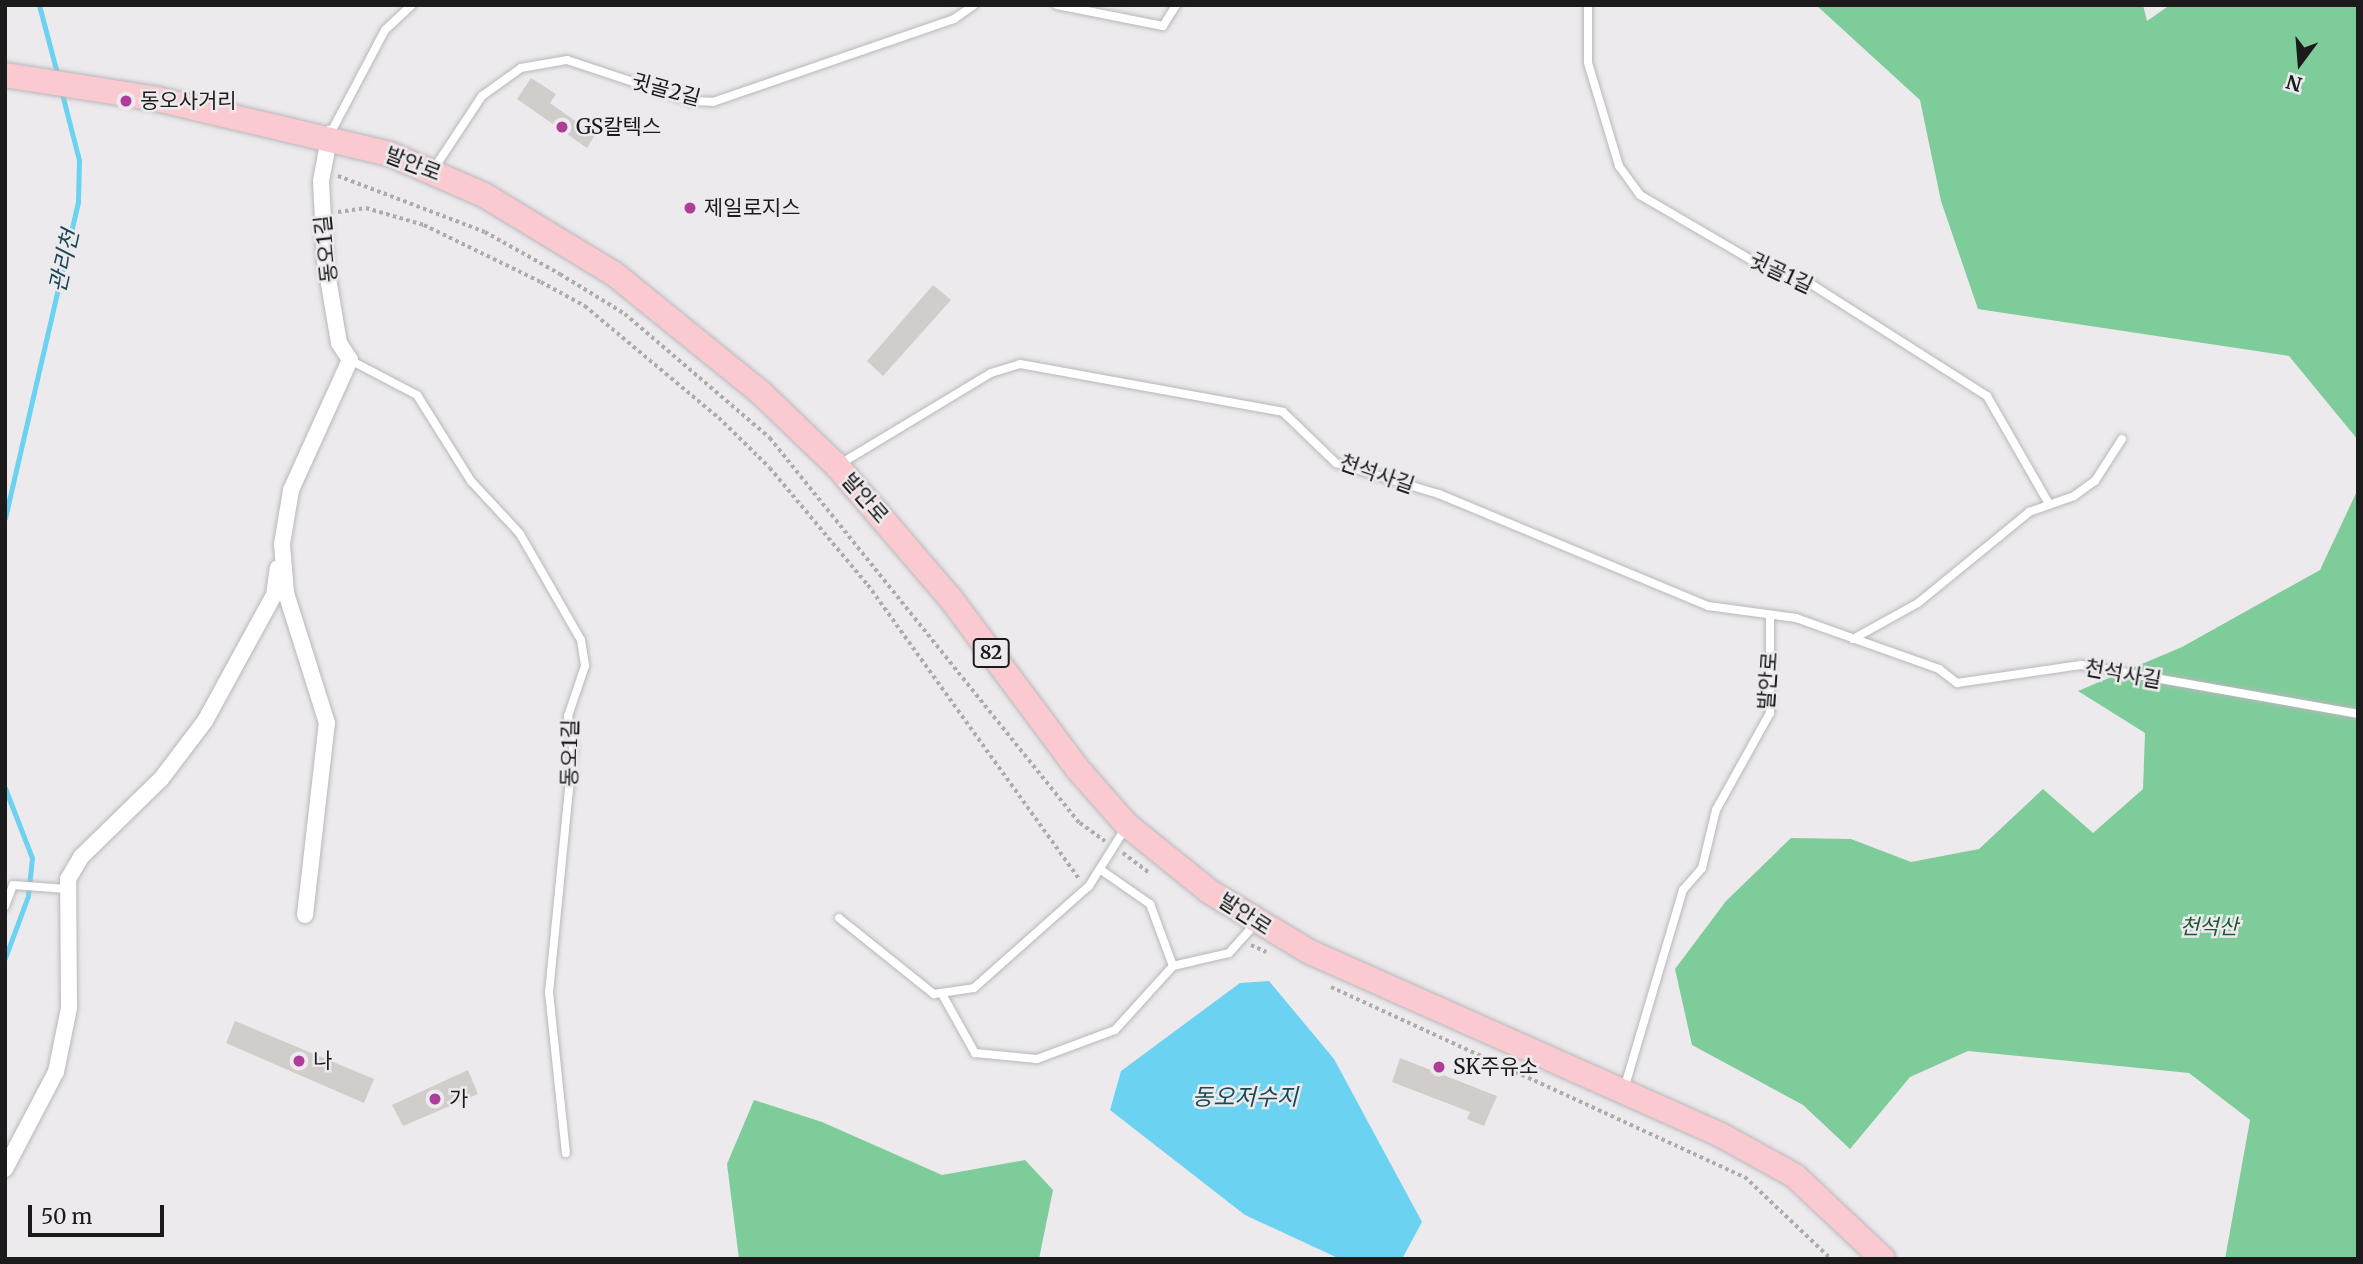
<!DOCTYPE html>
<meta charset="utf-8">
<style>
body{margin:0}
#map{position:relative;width:2363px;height:1264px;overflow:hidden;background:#eceaed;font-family:Merriweather,"Noto Sans KR",serif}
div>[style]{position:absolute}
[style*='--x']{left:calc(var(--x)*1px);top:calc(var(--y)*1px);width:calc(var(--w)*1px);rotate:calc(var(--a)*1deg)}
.forest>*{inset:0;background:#7fcc9b}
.water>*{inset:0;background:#6cd2f1}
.stream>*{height:5px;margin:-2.5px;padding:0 2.5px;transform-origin:2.5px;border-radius:2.5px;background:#6cd2f1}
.building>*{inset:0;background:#d0cdca}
.path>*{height:3.5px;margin-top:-1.75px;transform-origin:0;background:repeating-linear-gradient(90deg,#adabad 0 3.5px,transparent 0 7px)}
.roads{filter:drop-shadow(0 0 2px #b9b7ba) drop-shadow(0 0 2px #b9b7ba)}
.service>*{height:8px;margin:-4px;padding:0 4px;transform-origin:4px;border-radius:4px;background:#fff}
.minor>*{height:16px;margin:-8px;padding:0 8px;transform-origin:8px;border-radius:8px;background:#fff}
.primary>*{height:24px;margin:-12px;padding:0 12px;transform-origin:12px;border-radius:12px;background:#fbc9d0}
.dots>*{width:19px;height:19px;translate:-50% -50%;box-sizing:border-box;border:4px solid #eceaed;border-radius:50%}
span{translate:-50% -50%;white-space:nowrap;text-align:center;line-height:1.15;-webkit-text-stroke:5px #eceaed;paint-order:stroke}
.shield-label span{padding:2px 5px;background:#eceaed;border:2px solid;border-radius:5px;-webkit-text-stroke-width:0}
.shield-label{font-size:19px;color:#1c1b1c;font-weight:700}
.street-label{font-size:21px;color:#1c1b1c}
.poi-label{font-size:21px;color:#1c1b1c}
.left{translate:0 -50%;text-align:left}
.park-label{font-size:21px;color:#1f5737;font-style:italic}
.water-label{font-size:23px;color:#1b4855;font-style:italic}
.frame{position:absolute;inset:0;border:7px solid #1c1b1c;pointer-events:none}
.north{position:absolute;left:2265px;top:28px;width:70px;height:70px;-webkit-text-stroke:5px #eceaed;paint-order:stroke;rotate:196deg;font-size:19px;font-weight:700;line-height:28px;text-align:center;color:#1c1b1c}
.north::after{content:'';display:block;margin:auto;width:24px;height:32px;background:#1c1b1c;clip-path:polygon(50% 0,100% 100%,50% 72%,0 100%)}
.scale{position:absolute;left:28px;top:1205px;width:136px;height:32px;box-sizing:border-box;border:4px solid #1c1b1c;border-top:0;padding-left:9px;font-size:21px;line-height:24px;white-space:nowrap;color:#1c1b1c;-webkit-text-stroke:5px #eceaed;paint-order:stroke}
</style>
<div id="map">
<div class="forest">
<div style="clip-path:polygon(1816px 5px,2143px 5px,2147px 21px,2170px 5px,2358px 5px,2358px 440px,2289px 356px,1978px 309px,1941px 201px,1920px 100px)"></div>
<div style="clip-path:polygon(2358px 489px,2358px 1259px,2225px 1259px,2250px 1120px,2189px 1073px,1968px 1051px,1910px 1077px,1850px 1149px,1803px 1105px,1692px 1045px,1675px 969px,1726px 901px,1791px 838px,1851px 839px,1911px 862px,1979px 849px,2043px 789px,2093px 833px,2143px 789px,2145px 733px,2078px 691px,2182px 647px,2320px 570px)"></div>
<div style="clip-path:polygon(754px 1100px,822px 1122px,942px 1175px,1025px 1160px,1053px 1190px,1039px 1259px,739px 1259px,727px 1164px)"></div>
</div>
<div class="water">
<div style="clip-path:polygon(1269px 981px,1334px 1059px,1422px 1222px,1402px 1259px,1340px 1259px,1245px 1215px,1110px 1110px,1121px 1071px,1240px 983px)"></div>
</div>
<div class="stream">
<div style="--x:39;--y:5;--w:74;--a:75.2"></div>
<div style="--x:5;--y:518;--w:325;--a:-77"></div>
<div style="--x:78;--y:201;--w:41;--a:-88.6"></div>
<div style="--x:79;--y:160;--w:72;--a:-104.4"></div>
<div style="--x:5;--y:788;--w:75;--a:68.9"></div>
<div style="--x:32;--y:858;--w:38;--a:96"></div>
<div style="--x:28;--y:896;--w:66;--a:110.4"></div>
</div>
<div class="building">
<div style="clip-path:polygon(531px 78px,556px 94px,550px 103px,595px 135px,587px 148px,517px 99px)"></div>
<div style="clip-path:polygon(933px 285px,951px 300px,883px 376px,867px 361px)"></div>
<div style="clip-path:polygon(235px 1021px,374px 1079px,364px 1103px,226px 1043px)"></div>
<div style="clip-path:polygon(1400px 1058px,1497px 1096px,1484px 1126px,1467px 1119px,1470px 1112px,1392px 1082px)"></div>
<div style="clip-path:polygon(468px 1070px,478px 1094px,403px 1126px,392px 1105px)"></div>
</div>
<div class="path">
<div style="--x:338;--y:176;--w:157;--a:20.9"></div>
<div style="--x:485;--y:232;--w:86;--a:29.2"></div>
<div style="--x:560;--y:274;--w:76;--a:31.6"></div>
<div style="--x:625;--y:314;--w:191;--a:40.5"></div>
<div style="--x:770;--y:438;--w:494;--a:51.2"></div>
<div style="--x:1080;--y:823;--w:31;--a:36"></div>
<div style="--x:338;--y:212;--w:28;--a:-8"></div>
<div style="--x:366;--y:208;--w:60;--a:16.3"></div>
<div style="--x:424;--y:225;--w:130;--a:26"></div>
<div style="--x:541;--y:282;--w:50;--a:28.6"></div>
<div style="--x:585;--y:306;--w:175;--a:39.9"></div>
<div style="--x:719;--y:418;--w:71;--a:44.4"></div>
<div style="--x:770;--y:468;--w:153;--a:50.1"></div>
<div style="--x:868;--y:585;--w:363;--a:54.3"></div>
<div style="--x:1123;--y:853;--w:34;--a:37"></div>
<div style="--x:1251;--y:945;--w:17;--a:25"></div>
<div style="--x:1331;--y:987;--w:456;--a:24.7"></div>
<div style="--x:1745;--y:1177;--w:119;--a:43.6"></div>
</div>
<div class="roads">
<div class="service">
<div style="--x:1057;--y:5;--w:108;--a:11.2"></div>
<div style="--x:1163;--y:26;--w:25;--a:-58"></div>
<div style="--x:1588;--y:5;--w:58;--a:90"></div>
<div style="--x:1588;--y:63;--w:108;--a:73.2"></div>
<div style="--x:1619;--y:166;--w:36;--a:54"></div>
<div style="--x:1640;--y:195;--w:139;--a:30.3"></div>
<div style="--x:1760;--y:265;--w:54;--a:20.4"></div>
<div style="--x:1811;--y:284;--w:209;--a:32.5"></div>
<div style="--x:1987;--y:396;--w:122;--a:60.1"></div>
<div style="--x:330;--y:134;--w:118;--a:-62.1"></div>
<div style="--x:385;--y:30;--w:37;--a:-43"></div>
<div style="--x:433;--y:170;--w:89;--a:-56.5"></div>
<div style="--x:482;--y:96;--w:48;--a:-35.7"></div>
<div style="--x:521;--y:68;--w:47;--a:-9.9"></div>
<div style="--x:567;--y:60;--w:130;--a:18.4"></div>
<div style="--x:690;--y:101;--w:23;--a:2"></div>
<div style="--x:713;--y:102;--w:255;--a:-19"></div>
<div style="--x:954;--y:19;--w:24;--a:-35"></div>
<div style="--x:350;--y:360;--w:76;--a:27.6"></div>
<div style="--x:417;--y:395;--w:102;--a:57.9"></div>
<div style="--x:471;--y:481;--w:72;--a:47.2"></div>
<div style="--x:520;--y:534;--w:122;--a:60.1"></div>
<div style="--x:581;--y:640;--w:26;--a:81"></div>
<div style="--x:585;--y:666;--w:53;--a:108.8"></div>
<div style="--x:568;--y:716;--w:32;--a:81"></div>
<div style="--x:573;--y:748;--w:245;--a:95.6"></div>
<div style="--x:549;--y:992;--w:162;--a:84"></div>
<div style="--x:840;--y:464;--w:176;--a:-31.1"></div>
<div style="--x:991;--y:373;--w:30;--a:-17"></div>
<div style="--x:1020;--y:364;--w:267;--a:10.3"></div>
<div style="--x:1283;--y:412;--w:74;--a:43.9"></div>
<div style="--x:1336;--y:463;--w:108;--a:16.8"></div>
<div style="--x:1439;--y:494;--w:291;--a:22.6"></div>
<div style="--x:1708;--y:606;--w:89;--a:7.8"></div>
<div style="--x:1796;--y:618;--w:152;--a:19.6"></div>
<div style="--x:1939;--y:669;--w:23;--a:38"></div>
<div style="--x:1957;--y:683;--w:125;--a:-8.3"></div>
<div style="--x:2081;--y:665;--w:281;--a:10"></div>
<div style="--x:1853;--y:639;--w:74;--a:-29"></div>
<div style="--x:1918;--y:603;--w:144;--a:-39.3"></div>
<div style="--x:2029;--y:512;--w:48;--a:-19.6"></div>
<div style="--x:2074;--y:496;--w:26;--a:-36"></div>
<div style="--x:2095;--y:481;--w:50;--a:-57.3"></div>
<div style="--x:1101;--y:870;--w:60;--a:34.8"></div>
<div style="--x:1150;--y:904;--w:66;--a:69.6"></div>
<div style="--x:5;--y:906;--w:22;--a:-69"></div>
<div style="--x:13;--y:885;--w:54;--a:4.2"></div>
<div style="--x:839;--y:918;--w:122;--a:38.7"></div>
<div style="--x:934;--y:994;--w:40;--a:-8.5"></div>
<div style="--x:974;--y:988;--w:154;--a:-41.6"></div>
<div style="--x:1089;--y:886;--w:70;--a:-57.9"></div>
<div style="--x:942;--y:994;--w:68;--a:60.8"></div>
<div style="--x:975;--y:1053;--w:62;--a:5.5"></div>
<div style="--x:1037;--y:1059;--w:83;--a:-20.4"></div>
<div style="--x:1115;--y:1030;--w:86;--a:-47.8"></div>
<div style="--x:1173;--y:966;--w:57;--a:-13.1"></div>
<div style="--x:1229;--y:953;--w:39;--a:-48"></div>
<div style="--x:1624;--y:1089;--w:208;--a:-73.5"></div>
<div style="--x:1683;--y:890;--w:29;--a:-49"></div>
<div style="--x:1702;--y:868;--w:60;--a:-76.4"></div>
<div style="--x:1716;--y:810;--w:111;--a:-60.9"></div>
<div style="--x:1770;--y:713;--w:94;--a:-90"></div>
</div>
<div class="minor">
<div style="--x:305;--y:915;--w:193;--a:-83.5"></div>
<div style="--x:327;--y:723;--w:136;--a:-107.5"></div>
<div style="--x:286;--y:593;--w:49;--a:-94.7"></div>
<div style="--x:282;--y:544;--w:55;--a:-80.5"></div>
<div style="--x:291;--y:490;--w:143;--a:-65.6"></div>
<div style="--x:350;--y:360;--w:20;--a:-123"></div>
<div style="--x:339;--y:343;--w:84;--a:-99.6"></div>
<div style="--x:325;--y:260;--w:79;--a:-92.9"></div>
<div style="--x:321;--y:181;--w:48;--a:-79.2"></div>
<div style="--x:5;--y:1169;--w:110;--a:-62.3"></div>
<div style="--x:56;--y:1072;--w:65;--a:-78.5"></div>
<div style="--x:69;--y:1008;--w:129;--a:-90.4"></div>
<div style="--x:68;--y:879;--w:26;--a:-59"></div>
<div style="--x:81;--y:857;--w:112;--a:-44.3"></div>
<div style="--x:161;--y:779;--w:73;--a:-52.8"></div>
<div style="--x:205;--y:721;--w:144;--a:-61.3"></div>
<div style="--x:274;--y:595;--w:27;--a:-82"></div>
</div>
<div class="primary">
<div style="--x:5;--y:75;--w:154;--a:9"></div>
<div style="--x:157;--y:99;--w:239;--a:13.3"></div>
<div style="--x:390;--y:154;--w:103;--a:23.6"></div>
<div style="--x:484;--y:195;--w:151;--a:31.2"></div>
<div style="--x:613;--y:273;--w:191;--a:39"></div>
<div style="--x:761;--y:393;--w:105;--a:43.8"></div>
<div style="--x:837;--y:466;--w:175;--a:49.4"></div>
<div style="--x:951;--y:599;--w:209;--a:53.3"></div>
<div style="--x:1076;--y:767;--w:77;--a:48.7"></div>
<div style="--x:1127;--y:825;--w:107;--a:38.9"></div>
<div style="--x:1210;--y:892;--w:117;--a:31"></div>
<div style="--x:1310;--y:952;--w:448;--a:24"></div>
<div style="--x:1719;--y:1134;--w:87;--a:28.9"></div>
<div style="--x:1795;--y:1176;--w:121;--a:43.3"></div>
</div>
</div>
<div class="dots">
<div style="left:126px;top:101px;background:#ae3d99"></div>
<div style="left:562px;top:127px;background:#ae3d99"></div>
<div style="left:690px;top:208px;background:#ae3d99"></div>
<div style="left:299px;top:1061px;background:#ae3d99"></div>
<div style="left:1439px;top:1067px;background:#ae3d99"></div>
<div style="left:435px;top:1099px;background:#ae3d99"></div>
</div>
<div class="shield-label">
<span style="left:991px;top:653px">82</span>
</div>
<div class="street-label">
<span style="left:666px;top:90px;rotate:15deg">귓골2길</span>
<span style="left:413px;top:164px;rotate:21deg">발안로</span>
<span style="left:326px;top:249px;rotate:-96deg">동오1길</span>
<span style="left:1781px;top:273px;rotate:25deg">귓골1길</span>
<span style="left:1377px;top:474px;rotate:19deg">천석사길</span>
<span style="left:865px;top:498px;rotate:49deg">발안로</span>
<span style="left:2123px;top:674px;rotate:10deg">천석사길</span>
<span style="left:1768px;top:681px;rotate:-86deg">발안로</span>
<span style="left:570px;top:753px;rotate:-89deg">동오1길</span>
<span style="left:1245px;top:914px;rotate:33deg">발안로</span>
</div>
<div class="poi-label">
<span class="left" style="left:140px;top:101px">동오사거리</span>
<span class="left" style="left:576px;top:127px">GS칼텍스</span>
<span class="left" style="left:704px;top:208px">제일로지스</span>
<span class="left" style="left:313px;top:1061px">나</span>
<span class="left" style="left:1453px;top:1067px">SK주유소</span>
<span class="left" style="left:449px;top:1099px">가</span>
</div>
<div class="park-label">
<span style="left:2209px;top:927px">천석산</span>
</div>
<div class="water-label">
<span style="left:64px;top:261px;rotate:-77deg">관리천</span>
<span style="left:1245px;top:1097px">동오저수지</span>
</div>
<div class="frame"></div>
<div class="north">N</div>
<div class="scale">50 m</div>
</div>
